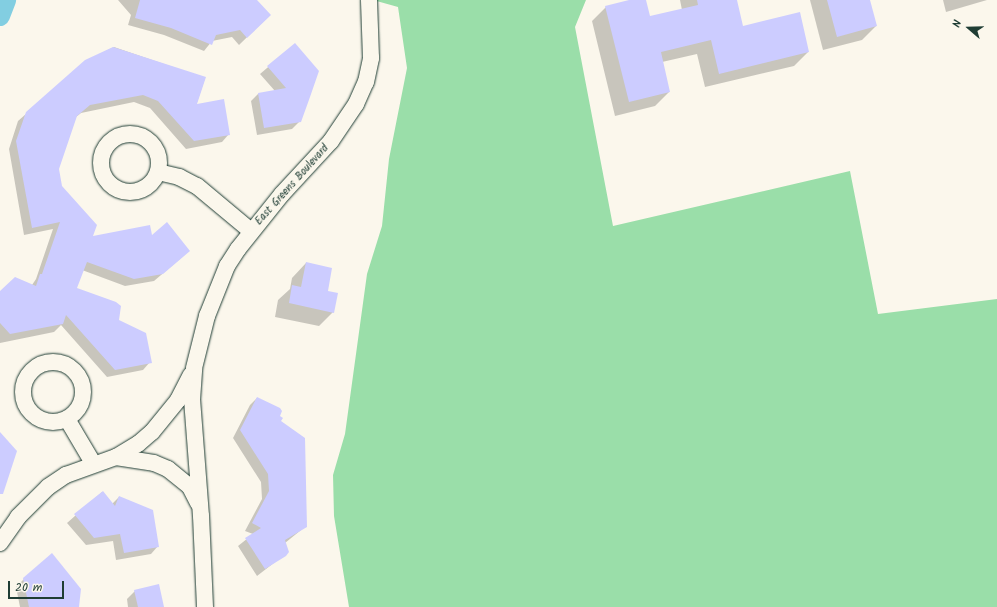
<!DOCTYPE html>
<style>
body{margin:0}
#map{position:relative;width:997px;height:607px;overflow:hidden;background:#fbf7ec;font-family:Kalam,sans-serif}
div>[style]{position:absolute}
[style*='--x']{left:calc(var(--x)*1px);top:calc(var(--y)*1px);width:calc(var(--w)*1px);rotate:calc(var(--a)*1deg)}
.green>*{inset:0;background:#9adea9}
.shadow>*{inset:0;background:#0003}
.canal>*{height:20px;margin:-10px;padding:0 10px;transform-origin:10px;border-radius:10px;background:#82cee1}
.building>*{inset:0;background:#ccf}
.roads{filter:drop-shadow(0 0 1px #1f3d34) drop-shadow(0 0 1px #1f3d34)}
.street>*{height:16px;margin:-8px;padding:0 8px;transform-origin:8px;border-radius:8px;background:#fbf7ec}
.street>.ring{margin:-8px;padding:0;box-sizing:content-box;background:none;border:16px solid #fbf7ec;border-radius:50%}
span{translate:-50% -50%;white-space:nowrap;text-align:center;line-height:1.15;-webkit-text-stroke:3px #fbf7ec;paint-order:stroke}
.street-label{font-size:11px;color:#1f3d34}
.north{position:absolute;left:949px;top:8px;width:40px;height:40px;-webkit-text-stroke:3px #fbf7ec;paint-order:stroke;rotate:290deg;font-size:11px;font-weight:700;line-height:16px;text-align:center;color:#1f3d34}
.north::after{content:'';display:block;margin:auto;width:14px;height:18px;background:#1f3d34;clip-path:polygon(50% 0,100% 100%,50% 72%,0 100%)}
.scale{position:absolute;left:8px;top:581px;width:56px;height:18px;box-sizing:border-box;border:2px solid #1f3d34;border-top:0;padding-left:5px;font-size:12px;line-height:14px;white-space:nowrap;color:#1f3d34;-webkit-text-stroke:3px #fbf7ec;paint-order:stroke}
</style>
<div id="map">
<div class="green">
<div style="clip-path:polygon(0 0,9px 0,0 26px)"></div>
<div style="clip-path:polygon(373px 0,586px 0,575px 27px,613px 226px,850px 171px,878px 314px,997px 299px,997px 607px,349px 607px,334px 516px,333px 475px,345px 434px,367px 274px,382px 226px,389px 159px,407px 68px,398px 7px)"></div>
</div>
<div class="shadow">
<div style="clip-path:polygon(118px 0,255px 0,270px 15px,239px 45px,232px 37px,212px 41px,204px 51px,164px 35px,128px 25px,131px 15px)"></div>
<div style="clip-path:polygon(633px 0,645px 0,649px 18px,682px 10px,680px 0,736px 0,742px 27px,808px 52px,794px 66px,705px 87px,697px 54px,662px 62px,669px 92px,655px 106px,615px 116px,592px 21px,606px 7px)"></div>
<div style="clip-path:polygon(810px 0,869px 0,876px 26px,862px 40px,823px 50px)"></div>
<div style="clip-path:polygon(943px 0,987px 0,946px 12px)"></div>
<div style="clip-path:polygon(295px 44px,300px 121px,292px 129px,257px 135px,251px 101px,258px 94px,275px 91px,260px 74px)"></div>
<div style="clip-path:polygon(114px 47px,205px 78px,196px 105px,229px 134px,222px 142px,186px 149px,150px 108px,134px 102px,81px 113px,76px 117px,58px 169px,61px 186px,92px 238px,151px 237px,181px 258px,154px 281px,125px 286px,82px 270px,75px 289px,118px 320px,150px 362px,143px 370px,107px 377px,61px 325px,54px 332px,0 343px,0 293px,32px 285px,36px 279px,53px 229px,24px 235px,9px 149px,18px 121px,86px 61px)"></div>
<div style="clip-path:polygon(306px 263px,327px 292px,333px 312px,319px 326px,275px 317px,278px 300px,290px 289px,292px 278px)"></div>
<div style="clip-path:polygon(257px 398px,279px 417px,306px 526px,285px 543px,288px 552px,257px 576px,238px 546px,253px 534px,245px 531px,262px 499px,261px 482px,233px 438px,250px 405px)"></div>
<div style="clip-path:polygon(102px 492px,112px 504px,119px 497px,158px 546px,151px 554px,116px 560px,113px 541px,86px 545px,67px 523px)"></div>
<div style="clip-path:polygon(24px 579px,78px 607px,20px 607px,16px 587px)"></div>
<div style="clip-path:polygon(135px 591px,163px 607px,128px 607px,127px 599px)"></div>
</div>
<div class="canal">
<div style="--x:0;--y:16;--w:17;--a:-69"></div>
</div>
<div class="building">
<div style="clip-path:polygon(140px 0,257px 0,271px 15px,247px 38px,240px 30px,216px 35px,212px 45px,171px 28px,135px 18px)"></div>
<div style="clip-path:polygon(629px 0,646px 0,650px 16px,698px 5px,697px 0,737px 0,743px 26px,800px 12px,809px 52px,719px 74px,711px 40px,661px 52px,670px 92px,629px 102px,605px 6px)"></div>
<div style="clip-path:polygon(827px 0,870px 0,877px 26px,837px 37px)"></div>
<div style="clip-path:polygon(295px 43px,319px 71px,310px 97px,301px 122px,264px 128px,258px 93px,286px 88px,267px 66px)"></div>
<div style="clip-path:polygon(113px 47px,206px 77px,197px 104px,224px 99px,230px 135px,194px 141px,158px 101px,143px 95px,90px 105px,77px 116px,59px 169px,62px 186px,97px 225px,93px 236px,150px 225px,152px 235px,167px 222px,190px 251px,163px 274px,134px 279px,87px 262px,77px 288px,116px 302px,121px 306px,119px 320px,146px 333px,152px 363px,115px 370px,66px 315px,63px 324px,10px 334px,0 323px,0 291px,15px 277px,36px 286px,40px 274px,42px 274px,60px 222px,32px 228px,16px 141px,26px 112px,85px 60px)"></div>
<div style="clip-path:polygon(306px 262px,332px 268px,328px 291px,338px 293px,334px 313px,289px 303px,292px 285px,301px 287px)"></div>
<div style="clip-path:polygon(257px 397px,280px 408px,282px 411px,280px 416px,283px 418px,281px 421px,305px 438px,307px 527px,285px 540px,289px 552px,286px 556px,265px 569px,245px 538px,261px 528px,252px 523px,269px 491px,268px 474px,240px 430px)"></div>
<div style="clip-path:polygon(0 432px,17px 451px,3px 494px,0 494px)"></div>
<div style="clip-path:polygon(103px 491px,115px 506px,119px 496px,153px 510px,159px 547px,124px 553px,120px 534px,94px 538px,74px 514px)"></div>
<div style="clip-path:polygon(52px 553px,81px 589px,79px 607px,29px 607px,23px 578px)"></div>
<div style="clip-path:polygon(159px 584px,164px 607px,138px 607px,134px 590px)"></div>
</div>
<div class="roads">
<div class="street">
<div class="ring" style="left:101px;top:134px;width:42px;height:42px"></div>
<div style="--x:158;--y:172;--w:22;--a:13"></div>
<div style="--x:179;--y:177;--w:20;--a:27"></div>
<div style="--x:197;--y:186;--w:70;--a:39.8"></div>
<div class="ring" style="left:23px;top:362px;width:44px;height:44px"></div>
<div style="--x:67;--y:419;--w:51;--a:59.4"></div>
<div style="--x:116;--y:457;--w:26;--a:-31"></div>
<div style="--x:138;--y:444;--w:18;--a:-41"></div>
<div style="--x:152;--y:432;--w:41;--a:-50.9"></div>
<div style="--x:178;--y:400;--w:28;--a:-63"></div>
<div style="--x:0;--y:543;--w:32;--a:-55"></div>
<div style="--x:18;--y:517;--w:42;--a:-45"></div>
<div style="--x:48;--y:487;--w:22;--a:-34"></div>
<div style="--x:66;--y:475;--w:53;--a:-19.8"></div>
<div style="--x:116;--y:457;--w:38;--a:9"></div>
<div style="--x:154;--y:463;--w:15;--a:23"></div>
<div style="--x:168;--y:469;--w:28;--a:39"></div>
<div style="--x:190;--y:487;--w:18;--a:63"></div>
<div style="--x:205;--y:607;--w:91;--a:-92.5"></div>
<div style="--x:201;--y:516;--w:116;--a:-94.4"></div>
<div style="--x:192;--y:400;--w:32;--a:-86"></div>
<div style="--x:194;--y:368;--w:54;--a:-76"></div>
<div style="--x:207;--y:316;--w:54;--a:-68.2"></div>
<div style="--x:227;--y:266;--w:20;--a:-57"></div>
<div style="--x:238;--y:249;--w:70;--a:-51.3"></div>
<div style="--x:282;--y:194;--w:72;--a:-47.2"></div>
<div style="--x:331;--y:141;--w:45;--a:-56"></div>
<div style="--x:356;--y:104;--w:24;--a:-66"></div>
<div style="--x:366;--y:82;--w:25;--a:-78"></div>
<div style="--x:371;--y:58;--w:58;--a:-92"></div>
</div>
</div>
<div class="street-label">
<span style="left:292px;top:185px;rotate:-48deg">East Greens Boulevard</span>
</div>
<div class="north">N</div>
<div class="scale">20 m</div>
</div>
